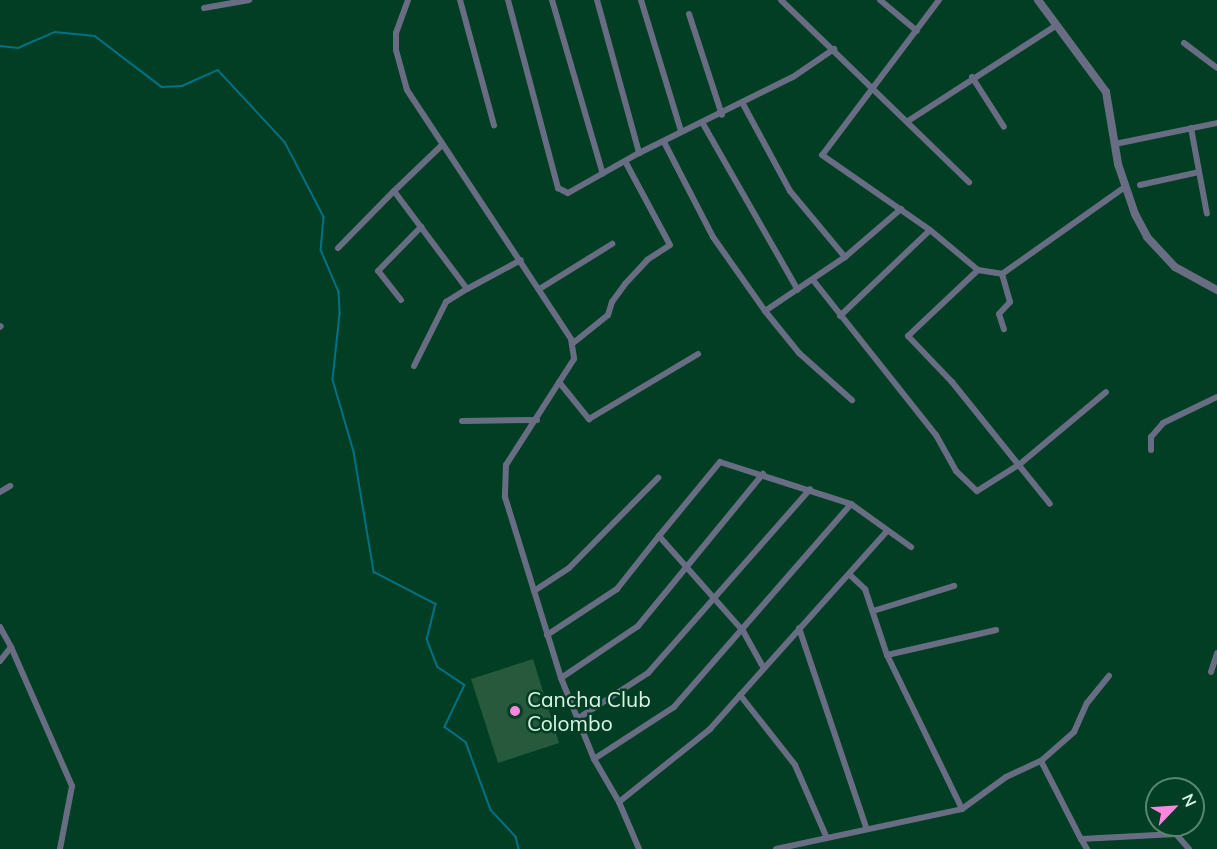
<!DOCTYPE html>
<style>
body{margin:0}
#map{position:relative;width:1217px;height:849px;overflow:hidden;background:#013e23;font-family:Mulish,sans-serif}
div>[style]{position:absolute}
[style*='--x']{left:calc(var(--x)*1px);top:calc(var(--y)*1px);width:calc(var(--w)*1px);rotate:calc(var(--a)*1deg)}
.green>*{inset:0;background:#27593d}
.stream>*{height:1.5px;margin:-0.75px;padding:0 0.75px;transform-origin:0.75px;border-radius:0.75px;background:#007187}
.minor>*{height:6px;margin:-3px;padding:0 3px;transform-origin:3px;border-radius:3px;background:#696d83}
.tertiary>*{height:8px;margin:-4px;padding:0 4px;transform-origin:4px;border-radius:4px;background:#696d83}
.dots>*{width:16px;height:16px;translate:-50% -50%;box-sizing:border-box;border:3px solid #013e23;border-radius:50%}
span{translate:-50% -50%;white-space:nowrap;text-align:center;line-height:1.15;-webkit-text-stroke:5px #013e23;paint-order:stroke}
.poi-label{font-size:21px;color:#d9f5e2}
.left{translate:0 -50%;text-align:left}
.north{position:absolute;left:1145px;top:777px;width:60px;height:60px;box-sizing:border-box;background:#013e23;border:2px solid #57876f;border-radius:50%;rotate:65deg;font-size:16px;font-weight:700;line-height:24px;text-align:center;color:#d9f5e2}
.north::after{content:'';display:block;margin:auto;width:21px;height:27px;background:#fd86e1;clip-path:polygon(50% 0,100% 100%,50% 72%,0 100%)}
</style>
<div id="map">
<div class="green">
<div style="clip-path:polygon(533px 659px,559px 743px,498px 763px,471px 679px)"></div>
</div>
<div class="stream">
<div style="--x:0;--y:46;--w:18;--a:6"></div>
<div style="--x:18;--y:48;--w:40;--a:-23.4"></div>
<div style="--x:55;--y:32;--w:40;--a:5.7"></div>
<div style="--x:95;--y:36;--w:84;--a:37.3"></div>
<div style="--x:162;--y:87;--w:20;--a:-3"></div>
<div style="--x:182;--y:86;--w:39;--a:-24"></div>
<div style="--x:218;--y:70;--w:98;--a:47.1"></div>
<div style="--x:285;--y:142;--w:85;--a:62.5"></div>
<div style="--x:324;--y:217;--w:33;--a:95"></div>
<div style="--x:321;--y:250;--w:46;--a:66.8"></div>
<div style="--x:339;--y:292;--w:22;--a:87"></div>
<div style="--x:340;--y:314;--w:66;--a:96.1"></div>
<div style="--x:333;--y:380;--w:75;--a:73.7"></div>
<div style="--x:354;--y:452;--w:122;--a:80.5"></div>
<div style="--x:374;--y:572;--w:70;--a:27.3"></div>
<div style="--x:436;--y:604;--w:36;--a:104"></div>
<div style="--x:427;--y:639;--w:30;--a:69"></div>
<div style="--x:438;--y:667;--w:32;--a:34"></div>
<div style="--x:465;--y:685;--w:47;--a:115.5"></div>
<div style="--x:445;--y:727;--w:26;--a:36"></div>
<div style="--x:466;--y:742;--w:72;--a:69.8"></div>
<div style="--x:491;--y:810;--w:37;--a:47"></div>
<div style="--x:516;--y:837;--w:12;--a:76"></div>
</div>
<div class="minor">
<div style="--x:408;--y:0;--w:35;--a:110"></div>
<div style="--x:396;--y:33;--w:17;--a:90"></div>
<div style="--x:396;--y:50;--w:41;--a:74.6"></div>
<div style="--x:407;--y:90;--w:298;--a:56.6"></div>
<div style="--x:571;--y:339;--w:20;--a:81"></div>
<div style="--x:574;--y:359;--w:126;--a:122.7"></div>
<div style="--x:506;--y:465;--w:32;--a:92"></div>
<div style="--x:505;--y:497;--w:189;--a:72.8"></div>
<div style="--x:561;--y:678;--w:87;--a:67.8"></div>
<div style="--x:594;--y:759;--w:50;--a:59.8"></div>
<div style="--x:619;--y:802;--w:51;--a:66.9"></div>
<div style="--x:460;--y:0;--w:130;--a:74.8"></div>
<div style="--x:508;--y:0;--w:195;--a:75.1"></div>
<div style="--x:558;--y:188;--w:11;--a:27"></div>
<div style="--x:568;--y:193;--w:81;--a:-29.4"></div>
<div style="--x:639;--y:153;--w:172;--a:-26.3"></div>
<div style="--x:793;--y:77;--w:50;--a:-34.3"></div>
<div style="--x:552;--y:0;--w:181;--a:73.7"></div>
<div style="--x:597;--y:0;--w:159;--a:74.6"></div>
<div style="--x:641;--y:0;--w:137;--a:73"></div>
<div style="--x:781;--y:0;--w:262;--a:44.1"></div>
<div style="--x:880;--y:0;--w:48;--a:40"></div>
<div style="--x:939;--y:0;--w:194;--a:127"></div>
<div style="--x:822;--y:155;--w:131;--a:34.8"></div>
<div style="--x:930;--y:230;--w:62;--a:39.8"></div>
<div style="--x:978;--y:270;--w:24;--a:9"></div>
<div style="--x:1002;--y:274;--w:151;--a:-35.3"></div>
<div style="--x:204;--y:8;--w:46;--a:-10.1"></div>
<div style="--x:689;--y:14;--w:106;--a:71.9"></div>
<div style="--x:1184;--y:43;--w:41;--a:37.1"></div>
<div style="--x:972;--y:77;--w:59;--a:57.4"></div>
<div style="--x:743;--y:104;--w:99;--a:61.6"></div>
<div style="--x:790;--y:191;--w:86;--a:50.2"></div>
<div style="--x:908;--y:121;--w:177;--a:-32.8"></div>
<div style="--x:702;--y:122;--w:193;--a:60.3"></div>
<div style="--x:1191;--y:128;--w:87;--a:79.5"></div>
<div style="--x:664;--y:142;--w:107;--a:62.7"></div>
<div style="--x:713;--y:237;--w:90;--a:54.9"></div>
<div style="--x:765;--y:311;--w:54;--a:51"></div>
<div style="--x:799;--y:353;--w:71;--a:41.6"></div>
<div style="--x:1115;--y:144;--w:104;--a:-11.6"></div>
<div style="--x:441;--y:146;--w:65;--a:136.2"></div>
<div style="--x:394;--y:191;--w:122;--a:53.3"></div>
<div style="--x:467;--y:289;--w:61;--a:-28.2"></div>
<div style="--x:1140;--y:185;--w:60;--a:-12.4"></div>
<div style="--x:338;--y:248;--w:80;--a:-45.5"></div>
<div style="--x:978;--y:270;--w:96;--a:136.7"></div>
<div style="--x:908;--y:336;--w:64;--a:46.3"></div>
<div style="--x:952;--y:382;--w:156;--a:51.2"></div>
<div style="--x:1002;--y:274;--w:29;--a:74"></div>
<div style="--x:1010;--y:302;--w:16;--a:133"></div>
<div style="--x:999;--y:314;--w:16;--a:72"></div>
<div style="--x:813;--y:280;--w:198;--a:51.6"></div>
<div style="--x:936;--y:435;--w:41;--a:60.9"></div>
<div style="--x:956;--y:471;--w:29;--a:44"></div>
<div style="--x:977;--y:491;--w:51;--a:-32.1"></div>
<div style="--x:1020;--y:464;--w:112;--a:-39.9"></div>
<div style="--x:541;--y:288;--w:84;--a:-31.8"></div>
<div style="--x:401;--y:300;--w:37;--a:-128"></div>
<div style="--x:378;--y:271;--w:62;--a:-45.7"></div>
<div style="--x:765;--y:311;--w:97;--a:-34"></div>
<div style="--x:845;--y:257;--w:74;--a:-40.6"></div>
<div style="--x:840;--y:316;--w:124;--a:-43.7"></div>
<div style="--x:0;--y:327;--w:1;--a:-45"></div>
<div style="--x:572;--y:344;--w:46;--a:-38.9"></div>
<div style="--x:608;--y:315;--w:14;--a:-73"></div>
<div style="--x:612;--y:302;--w:22;--a:-54"></div>
<div style="--x:625;--y:284;--w:33;--a:-47"></div>
<div style="--x:647;--y:260;--w:27;--a:-33"></div>
<div style="--x:670;--y:245;--w:93;--a:-118.2"></div>
<div style="--x:414;--y:366;--w:72;--a:-63.4"></div>
<div style="--x:446;--y:302;--w:25;--a:-32"></div>
<div style="--x:559;--y:382;--w:48;--a:51"></div>
<div style="--x:589;--y:419;--w:127;--a:-30.8"></div>
<div style="--x:462;--y:421;--w:75;--a:-0.8"></div>
<div style="--x:1151;--y:450;--w:13;--a:-90"></div>
<div style="--x:1151;--y:437;--w:18;--a:-49"></div>
<div style="--x:1163;--y:423;--w:60;--a:-25.7"></div>
<div style="--x:0;--y:492;--w:12;--a:-31"></div>
<div style="--x:659;--y:536;--w:96;--a:-50.5"></div>
<div style="--x:720;--y:462;--w:138;--a:17.8"></div>
<div style="--x:851;--y:504;--w:74;--a:35.6"></div>
<div style="--x:850;--y:575;--w:21;--a:43"></div>
<div style="--x:865;--y:589;--w:70;--a:71.6"></div>
<div style="--x:887;--y:655;--w:171;--a:64"></div>
<div style="--x:534;--y:591;--w:42;--a:-33.3"></div>
<div style="--x:569;--y:568;--w:127;--a:-45.3"></div>
<div style="--x:873;--y:611;--w:85;--a:-17.2"></div>
<div style="--x:0;--y:627;--w:23;--a:61"></div>
<div style="--x:11;--y:647;--w:18;--a:128"></div>
<div style="--x:799;--y:628;--w:210;--a:71.4"></div>
<div style="--x:547;--y:635;--w:84;--a:-33.3"></div>
<div style="--x:617;--y:589;--w:68;--a:-51.6"></div>
<div style="--x:659;--y:536;--w:127;--a:48.5"></div>
<div style="--x:743;--y:631;--w:41;--a:60.9"></div>
<div style="--x:11;--y:647;--w:152;--a:66.3"></div>
<div style="--x:72;--y:786;--w:64;--a:100.8"></div>
<div style="--x:887;--y:655;--w:112;--a:-12.9"></div>
<div style="--x:1211;--y:672;--w:20;--a:-72"></div>
<div style="--x:561;--y:678;--w:93;--a:-34"></div>
<div style="--x:638;--y:626;--w:197;--a:-50.6"></div>
<div style="--x:740;--y:695;--w:89;--a:51.8"></div>
<div style="--x:795;--y:765;--w:77;--a:66.4"></div>
<div style="--x:577;--y:719;--w:85;--a:-32.9"></div>
<div style="--x:648;--y:673;--w:245;--a:-48.6"></div>
<div style="--x:594;--y:759;--w:95;--a:-33"></div>
<div style="--x:674;--y:707;--w:269;--a:-48.9"></div>
<div style="--x:1041;--y:761;--w:44;--a:-41.3"></div>
<div style="--x:1074;--y:732;--w:32;--a:-66"></div>
<div style="--x:1087;--y:703;--w:35;--a:-51"></div>
<div style="--x:619;--y:802;--w:117;--a:-38.7"></div>
<div style="--x:710;--y:729;--w:266;--a:-48.2"></div>
<div style="--x:1081;--y:839;--w:12;--a:59"></div>
<div style="--x:776;--y:849;--w:190;--a:-12.1"></div>
<div style="--x:962;--y:809;--w:54;--a:-36"></div>
<div style="--x:1006;--y:777;--w:38;--a:-25"></div>
<div style="--x:1041;--y:761;--w:88;--a:62.9"></div>
<div style="--x:1081;--y:839;--w:95;--a:-3"></div>
<div style="--x:1176;--y:834;--w:20;--a:49"></div>
</div>
<div class="tertiary">
<div style="--x:1038;--y:0;--w:114;--a:53.5"></div>
<div style="--x:1106;--y:92;--w:73;--a:80.5"></div>
<div style="--x:1118;--y:164;--w:53;--a:71.2"></div>
<div style="--x:1135;--y:214;--w:26;--a:62"></div>
<div style="--x:1147;--y:237;--w:41;--a:47"></div>
<div style="--x:1175;--y:267;--w:48;--a:28.7"></div>
</div>
<div class="dots">
<div style="left:515px;top:711px;background:#fd86e1"></div>
</div>
<div class="poi-label">
<span class="left" style="left:527px;top:711px">Cancha Club<br>Colombo</span>
</div>
<div class="north">N</div>
</div>
